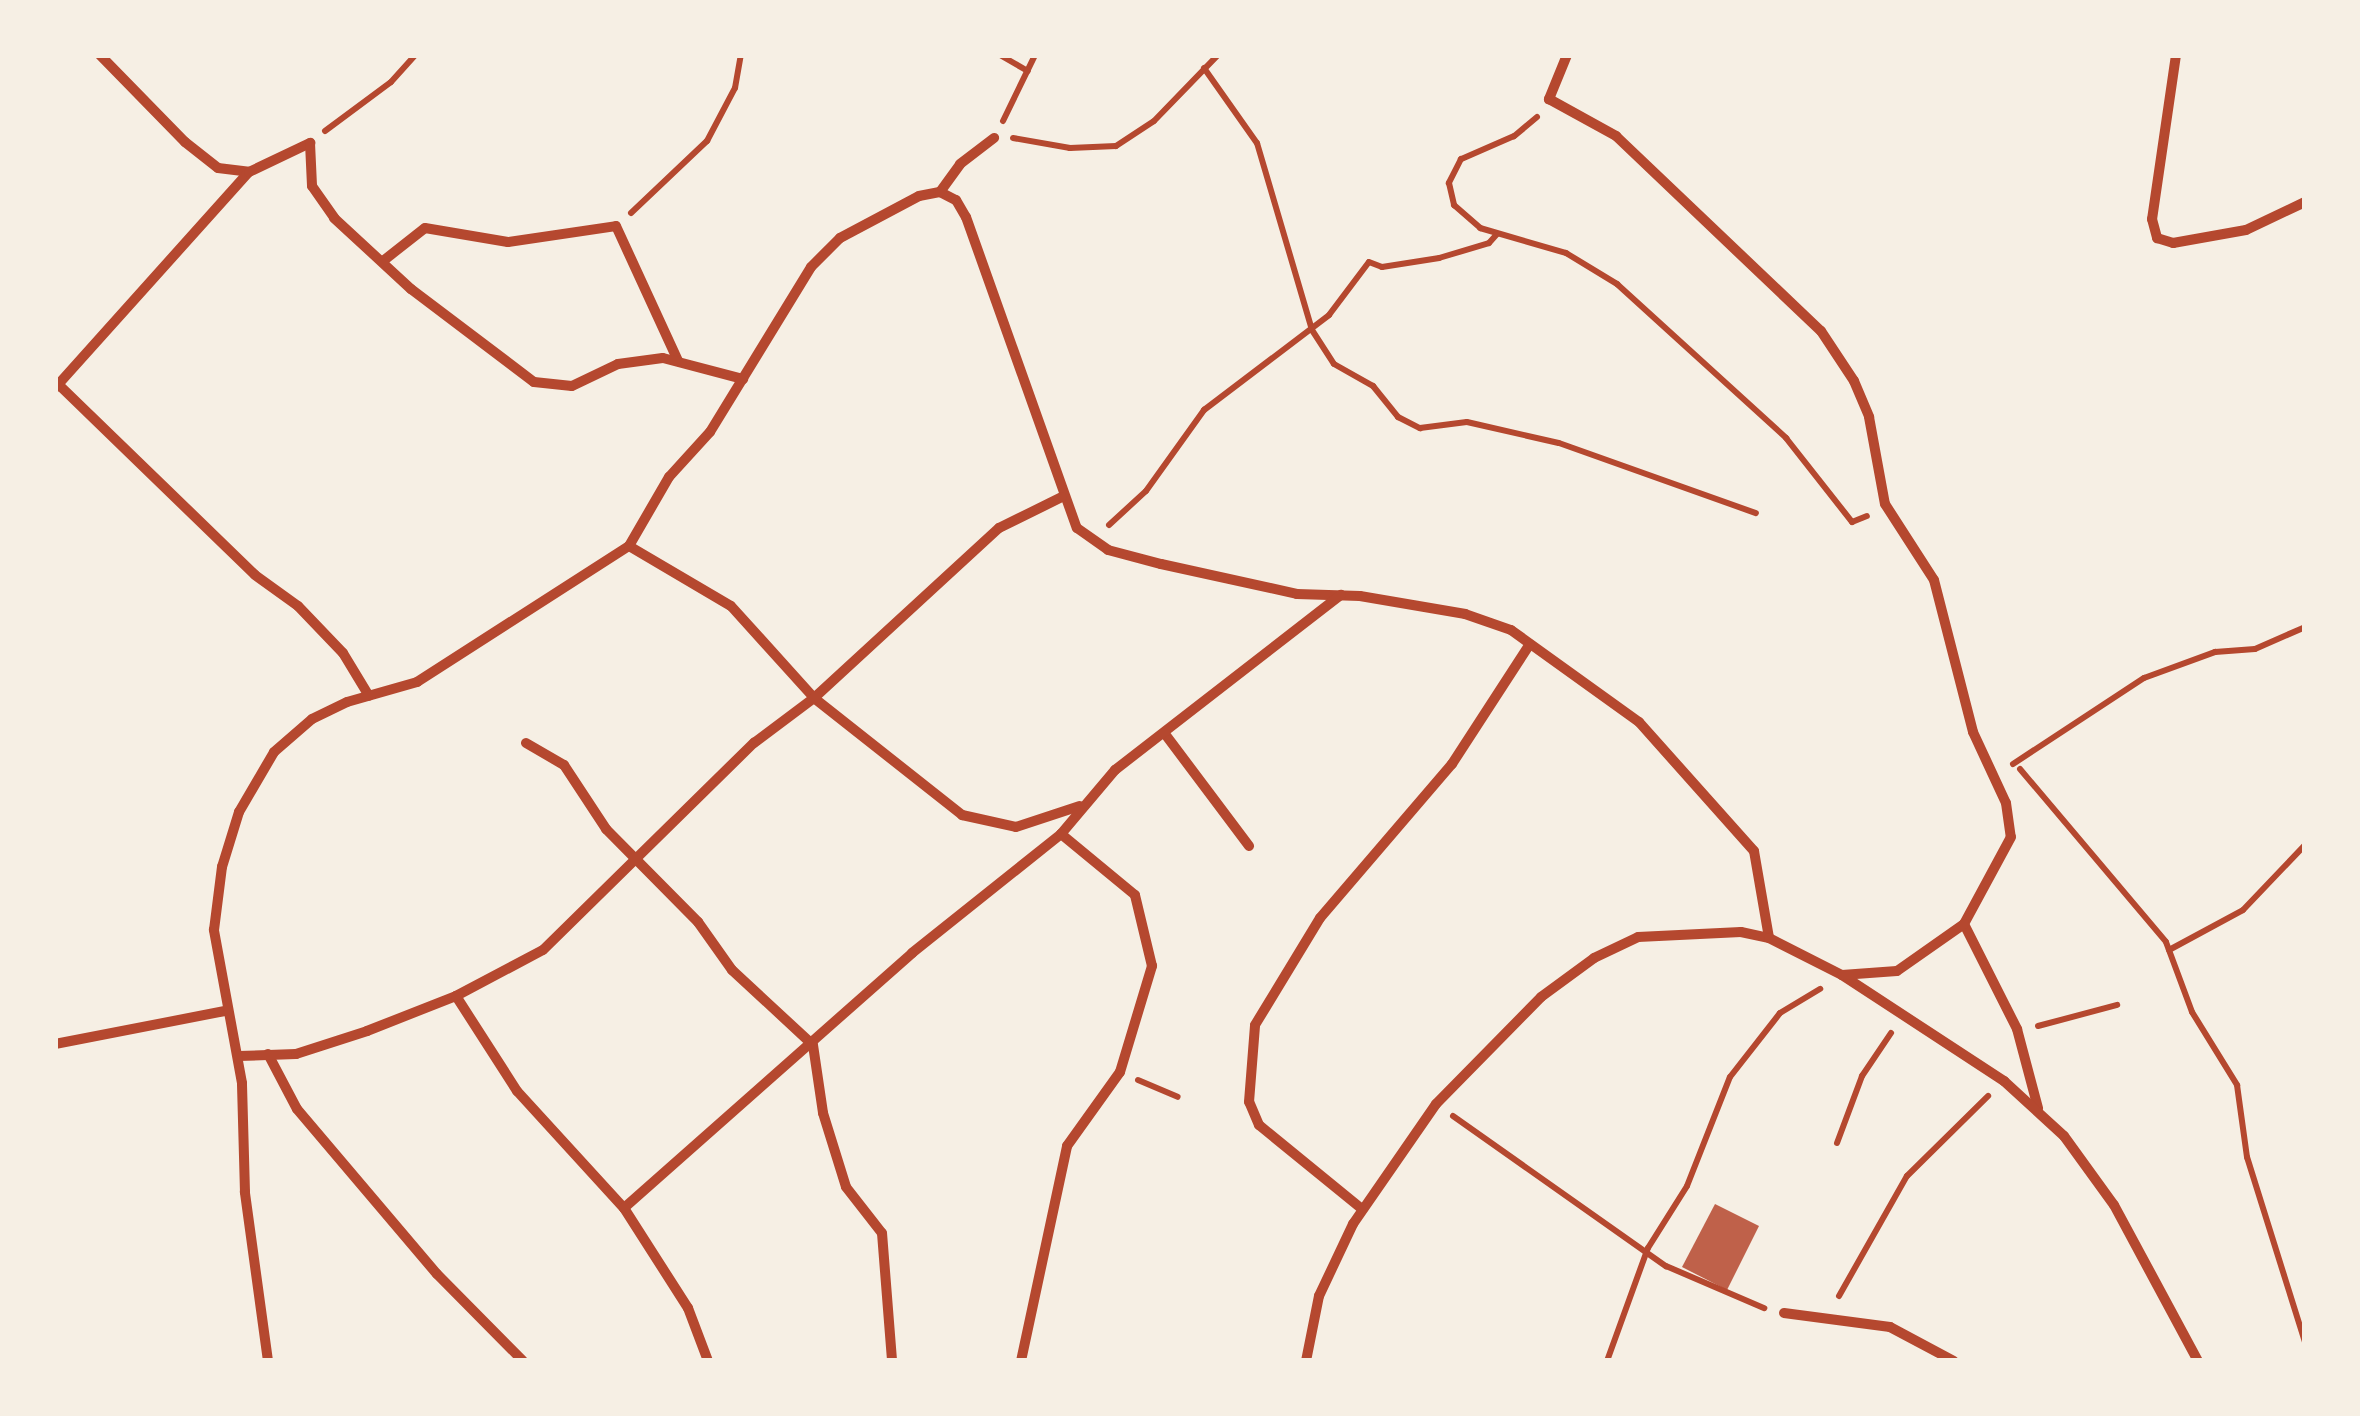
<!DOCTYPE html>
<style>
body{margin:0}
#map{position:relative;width:2360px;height:1416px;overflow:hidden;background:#f6efe4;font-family:Georgia,serif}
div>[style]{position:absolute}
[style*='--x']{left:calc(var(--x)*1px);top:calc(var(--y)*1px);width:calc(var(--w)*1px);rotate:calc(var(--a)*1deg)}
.building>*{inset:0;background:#bf614a}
.path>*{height:6px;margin:-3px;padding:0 3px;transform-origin:3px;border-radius:3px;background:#b5482f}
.minor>*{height:10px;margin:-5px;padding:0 5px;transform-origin:5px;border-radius:5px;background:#b5482f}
span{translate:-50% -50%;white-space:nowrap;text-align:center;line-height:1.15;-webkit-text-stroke:10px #f6efe4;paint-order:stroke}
.frame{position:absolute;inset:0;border:58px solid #f6efe4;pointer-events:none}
</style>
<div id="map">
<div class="building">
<div style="clip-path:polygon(1715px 1204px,1759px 1226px,1727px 1290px,1682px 1267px)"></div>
</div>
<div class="path">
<div style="--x:1000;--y:55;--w:32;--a:30"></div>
<div style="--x:1204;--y:68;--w:92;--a:54.8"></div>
<div style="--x:1257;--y:143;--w:195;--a:73.6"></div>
<div style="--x:1312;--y:330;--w:40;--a:57.1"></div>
<div style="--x:1334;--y:364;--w:45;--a:29.4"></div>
<div style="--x:1373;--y:386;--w:40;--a:51"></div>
<div style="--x:1398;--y:417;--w:25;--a:27"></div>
<div style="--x:1420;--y:428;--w:47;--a:-7.3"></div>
<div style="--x:1467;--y:422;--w:94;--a:12.9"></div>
<div style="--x:1559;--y:443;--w:209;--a:19.6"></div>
<div style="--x:1537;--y:117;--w:30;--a:140"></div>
<div style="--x:1514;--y:136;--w:58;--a:156.5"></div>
<div style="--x:1461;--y:159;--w:27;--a:117"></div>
<div style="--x:1449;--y:183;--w:23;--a:77"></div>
<div style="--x:1454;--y:205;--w:35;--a:41"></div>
<div style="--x:1480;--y:228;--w:90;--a:16.2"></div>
<div style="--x:1566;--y:253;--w:60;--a:31.3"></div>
<div style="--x:1617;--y:284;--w:229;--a:42.3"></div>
<div style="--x:1786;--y:438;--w:107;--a:51.8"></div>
<div style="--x:1852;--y:522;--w:16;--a:-22"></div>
<div style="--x:1003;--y:121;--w:73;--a:-64.1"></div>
<div style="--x:325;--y:131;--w:82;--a:-36.6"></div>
<div style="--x:391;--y:82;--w:36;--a:-48"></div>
<div style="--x:1013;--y:138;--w:58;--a:10"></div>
<div style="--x:1070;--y:148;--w:46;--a:-2.5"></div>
<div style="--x:1116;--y:146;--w:45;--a:-33.3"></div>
<div style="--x:1154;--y:121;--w:92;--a:-45.9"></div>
<div style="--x:631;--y:213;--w:105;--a:-43.5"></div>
<div style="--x:707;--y:141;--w:60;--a:-62.2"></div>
<div style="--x:735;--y:88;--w:34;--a:-80"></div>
<div style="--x:1109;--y:525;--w:50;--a:-42.6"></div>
<div style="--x:1146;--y:491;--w:100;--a:-54.4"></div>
<div style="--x:1204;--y:410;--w:157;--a:-37.2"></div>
<div style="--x:1329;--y:315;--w:66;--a:-53"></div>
<div style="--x:1369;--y:262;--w:14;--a:21"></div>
<div style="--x:1382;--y:267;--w:58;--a:-9"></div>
<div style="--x:1439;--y:258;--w:52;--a:-16.7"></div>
<div style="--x:1489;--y:243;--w:12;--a:-48"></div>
<div style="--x:2013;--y:764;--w:157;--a:-33.3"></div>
<div style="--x:2144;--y:678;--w:76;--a:-20.1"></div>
<div style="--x:2215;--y:652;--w:40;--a:-4.3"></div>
<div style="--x:2255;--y:649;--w:55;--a:-23.7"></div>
<div style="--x:2020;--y:769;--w:226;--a:49.8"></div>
<div style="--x:2166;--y:942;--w:75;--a:69.6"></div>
<div style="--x:2192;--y:1012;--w:86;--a:58.3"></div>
<div style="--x:2237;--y:1085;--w:73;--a:82.1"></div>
<div style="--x:2247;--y:1157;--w:194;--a:72.6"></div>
<div style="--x:2169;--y:950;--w:84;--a:-28.4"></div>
<div style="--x:2243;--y:910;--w:90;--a:-46.4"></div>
<div style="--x:2038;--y:1026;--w:82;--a:-14.9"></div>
<div style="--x:1138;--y:1080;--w:43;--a:23"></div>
<div style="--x:1453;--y:1116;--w:261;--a:35.2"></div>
<div style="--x:1666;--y:1266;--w:107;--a:23.2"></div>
<div style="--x:1837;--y:1143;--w:72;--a:-69.5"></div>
<div style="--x:1862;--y:1076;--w:52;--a:-56"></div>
<div style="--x:1839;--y:1296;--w:138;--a:-60.5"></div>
<div style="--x:1907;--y:1176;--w:114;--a:-44.6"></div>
<div style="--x:1607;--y:1361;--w:120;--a:-70.1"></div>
<div style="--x:1648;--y:1248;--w:73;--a:-57.8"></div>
<div style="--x:1687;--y:1186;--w:117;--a:-68.5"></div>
<div style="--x:1730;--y:1077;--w:81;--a:-52"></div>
<div style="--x:1780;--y:1013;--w:47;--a:-31"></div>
</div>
<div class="minor">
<div style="--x:100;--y:55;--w:122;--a:45.7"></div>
<div style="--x:185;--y:142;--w:42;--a:38.2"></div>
<div style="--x:218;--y:168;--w:31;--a:7"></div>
<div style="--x:1567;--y:55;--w:48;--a:112.2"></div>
<div style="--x:1549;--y:99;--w:77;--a:28.9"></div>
<div style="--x:1616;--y:136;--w:283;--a:43.6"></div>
<div style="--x:1821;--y:331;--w:60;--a:56.6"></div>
<div style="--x:1854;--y:381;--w:39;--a:67"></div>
<div style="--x:1869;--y:417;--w:88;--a:79.6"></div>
<div style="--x:1885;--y:504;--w:90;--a:57.2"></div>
<div style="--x:1934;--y:580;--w:157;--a:75.6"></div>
<div style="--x:1973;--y:732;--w:78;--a:65.1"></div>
<div style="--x:2006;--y:803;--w:34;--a:82"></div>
<div style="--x:2011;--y:837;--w:99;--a:118.4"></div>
<div style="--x:1964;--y:924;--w:118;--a:63.2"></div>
<div style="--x:2017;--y:1029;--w:82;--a:75.1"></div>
<div style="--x:2176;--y:55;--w:166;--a:98.3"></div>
<div style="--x:2152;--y:219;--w:20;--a:75"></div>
<div style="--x:2157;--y:238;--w:17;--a:17"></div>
<div style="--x:2173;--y:243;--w:74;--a:-10.1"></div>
<div style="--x:2246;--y:230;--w:65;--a:-25.4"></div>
<div style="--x:940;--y:192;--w:18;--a:27"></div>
<div style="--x:956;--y:200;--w:20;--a:60"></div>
<div style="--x:966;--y:217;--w:330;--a:70.4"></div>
<div style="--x:1077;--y:528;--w:38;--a:35"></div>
<div style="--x:1108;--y:550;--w:55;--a:14.8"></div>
<div style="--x:1161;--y:564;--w:139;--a:12.4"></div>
<div style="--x:1297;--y:594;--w:63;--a:1.8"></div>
<div style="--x:1360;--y:596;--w:107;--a:9.7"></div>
<div style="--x:1465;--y:614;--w:49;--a:19.2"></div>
<div style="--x:1511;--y:630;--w:158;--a:35.7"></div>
<div style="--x:1639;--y:722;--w:173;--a:48.3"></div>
<div style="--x:1754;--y:851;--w:88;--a:80.2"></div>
<div style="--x:383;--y:261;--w:53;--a:-38.2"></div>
<div style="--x:425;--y:228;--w:84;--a:9.6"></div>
<div style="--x:508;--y:242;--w:109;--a:-8.4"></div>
<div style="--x:616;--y:226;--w:149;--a:65.3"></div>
<div style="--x:58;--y:384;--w:274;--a:44.1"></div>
<div style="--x:255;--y:575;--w:53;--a:35.8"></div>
<div style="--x:298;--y:606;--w:65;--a:46.2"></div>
<div style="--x:343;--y:653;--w:50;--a:58.8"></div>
<div style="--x:55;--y:388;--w:290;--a:-48.1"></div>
<div style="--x:249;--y:172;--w:68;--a:-25.4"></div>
<div style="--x:310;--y:143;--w:43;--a:87.3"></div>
<div style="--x:312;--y:186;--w:39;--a:55"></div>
<div style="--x:334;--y:218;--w:105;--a:42.7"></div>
<div style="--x:411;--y:289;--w:154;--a:37.1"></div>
<div style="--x:534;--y:382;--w:38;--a:6"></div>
<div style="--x:572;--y:386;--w:51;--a:-25.6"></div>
<div style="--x:618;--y:364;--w:45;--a:-7.6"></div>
<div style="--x:663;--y:358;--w:83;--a:14.7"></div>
<div style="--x:629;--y:546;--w:118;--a:30.5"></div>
<div style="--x:731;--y:606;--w:124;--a:47.9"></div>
<div style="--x:814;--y:698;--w:189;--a:38.3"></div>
<div style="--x:962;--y:815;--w:55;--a:12.5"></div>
<div style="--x:1016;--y:827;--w:67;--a:-18.2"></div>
<div style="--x:1165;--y:734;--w:140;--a:53.1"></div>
<div style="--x:526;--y:743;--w:44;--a:30.1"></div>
<div style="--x:564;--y:765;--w:77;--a:56.7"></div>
<div style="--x:606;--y:829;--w:131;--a:45.3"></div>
<div style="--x:698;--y:922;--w:59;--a:54.7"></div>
<div style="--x:732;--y:970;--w:110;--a:42.8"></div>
<div style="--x:813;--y:1045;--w:69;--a:81.6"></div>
<div style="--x:823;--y:1113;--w:77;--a:72.7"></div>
<div style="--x:846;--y:1187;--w:58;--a:52"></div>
<div style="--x:882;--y:1233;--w:128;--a:85.5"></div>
<div style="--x:1842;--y:975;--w:194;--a:33.2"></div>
<div style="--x:2004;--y:1081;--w:81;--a:42.5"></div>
<div style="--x:2064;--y:1136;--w:85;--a:54.1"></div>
<div style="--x:2114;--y:1205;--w:177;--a:61.7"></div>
<div style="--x:456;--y:996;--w:113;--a:57.3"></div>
<div style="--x:517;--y:1091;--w:159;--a:47.6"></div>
<div style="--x:624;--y:1208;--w:119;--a:57.4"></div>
<div style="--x:688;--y:1308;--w:57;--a:69.3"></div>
<div style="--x:55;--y:1044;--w:173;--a:-11"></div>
<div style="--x:268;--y:1054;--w:62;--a:62.2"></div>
<div style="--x:297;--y:1109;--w:216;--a:49.7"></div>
<div style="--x:437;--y:1274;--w:122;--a:45.3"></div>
<div style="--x:239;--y:1056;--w:57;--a:-2"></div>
<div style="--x:296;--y:1054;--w:75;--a:-17.9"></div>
<div style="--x:367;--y:1031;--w:96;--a:-21.5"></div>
<div style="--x:456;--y:996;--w:98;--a:-27.9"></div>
<div style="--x:543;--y:950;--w:296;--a:-44.5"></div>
<div style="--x:754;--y:743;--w:75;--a:-36.9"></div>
<div style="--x:814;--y:698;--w:251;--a:-42.6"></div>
<div style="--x:999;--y:528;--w:70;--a:-26.2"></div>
<div style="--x:624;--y:1208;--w:385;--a:-41.5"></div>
<div style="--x:912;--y:953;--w:191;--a:-38.6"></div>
<div style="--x:1061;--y:834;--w:84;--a:-49.8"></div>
<div style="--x:1115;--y:770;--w:286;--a:-37.8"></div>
<div style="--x:1362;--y:1209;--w:133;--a:-140.8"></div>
<div style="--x:1259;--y:1125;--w:25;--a:-113"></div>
<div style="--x:1249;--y:1102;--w:77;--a:-85.5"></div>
<div style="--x:1255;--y:1025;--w:125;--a:-58.7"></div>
<div style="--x:1320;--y:918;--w:203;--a:-49.4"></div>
<div style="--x:1452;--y:764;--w:143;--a:-57"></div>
<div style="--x:1784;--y:1313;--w:107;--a:7.5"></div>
<div style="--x:1890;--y:1327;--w:72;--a:28"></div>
<div style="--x:268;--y:1361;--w:171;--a:-97.8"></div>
<div style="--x:245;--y:1192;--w:109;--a:-91.6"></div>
<div style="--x:242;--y:1083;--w:156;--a:-100.4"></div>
<div style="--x:214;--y:930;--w:64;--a:-82.8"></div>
<div style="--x:222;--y:867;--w:58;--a:-72.8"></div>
<div style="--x:239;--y:812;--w:69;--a:-59.7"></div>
<div style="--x:274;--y:752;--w:50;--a:-41"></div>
<div style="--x:312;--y:719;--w:39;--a:-26"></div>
<div style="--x:347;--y:702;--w:73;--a:-15.9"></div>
<div style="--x:417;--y:682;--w:252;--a:-32.7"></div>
<div style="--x:629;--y:546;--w:80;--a:-59.9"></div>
<div style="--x:669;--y:477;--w:61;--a:-47.7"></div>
<div style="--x:710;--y:432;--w:193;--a:-58.5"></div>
<div style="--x:811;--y:267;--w:41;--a:-45"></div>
<div style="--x:840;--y:238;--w:89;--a:-28"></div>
<div style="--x:919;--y:196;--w:21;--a:-11"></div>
<div style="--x:940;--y:192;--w:34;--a:-54"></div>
<div style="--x:960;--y:164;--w:43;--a:-37.4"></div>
<div style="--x:1021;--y:1361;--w:220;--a:-77.9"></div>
<div style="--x:1067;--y:1146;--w:91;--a:-54.4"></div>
<div style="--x:1120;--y:1072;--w:111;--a:-73.2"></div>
<div style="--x:1152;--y:966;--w:73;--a:-103.5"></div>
<div style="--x:1135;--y:895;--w:96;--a:-140.5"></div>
<div style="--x:1306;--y:1361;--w:66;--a:-78.7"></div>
<div style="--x:1319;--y:1296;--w:80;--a:-64.7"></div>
<div style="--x:1353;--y:1224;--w:146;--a:-55.3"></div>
<div style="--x:1436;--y:1104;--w:150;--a:-45.5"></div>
<div style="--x:1541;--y:997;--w:66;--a:-36.3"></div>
<div style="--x:1594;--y:958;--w:49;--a:-25.5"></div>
<div style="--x:1638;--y:937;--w:103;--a:-2.8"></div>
<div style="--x:1741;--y:932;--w:29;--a:12"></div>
<div style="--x:1769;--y:938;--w:82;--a:26.9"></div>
<div style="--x:1842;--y:975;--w:55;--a:-4.2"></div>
<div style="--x:1897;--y:971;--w:82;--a:-35"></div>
</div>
<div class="frame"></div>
</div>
